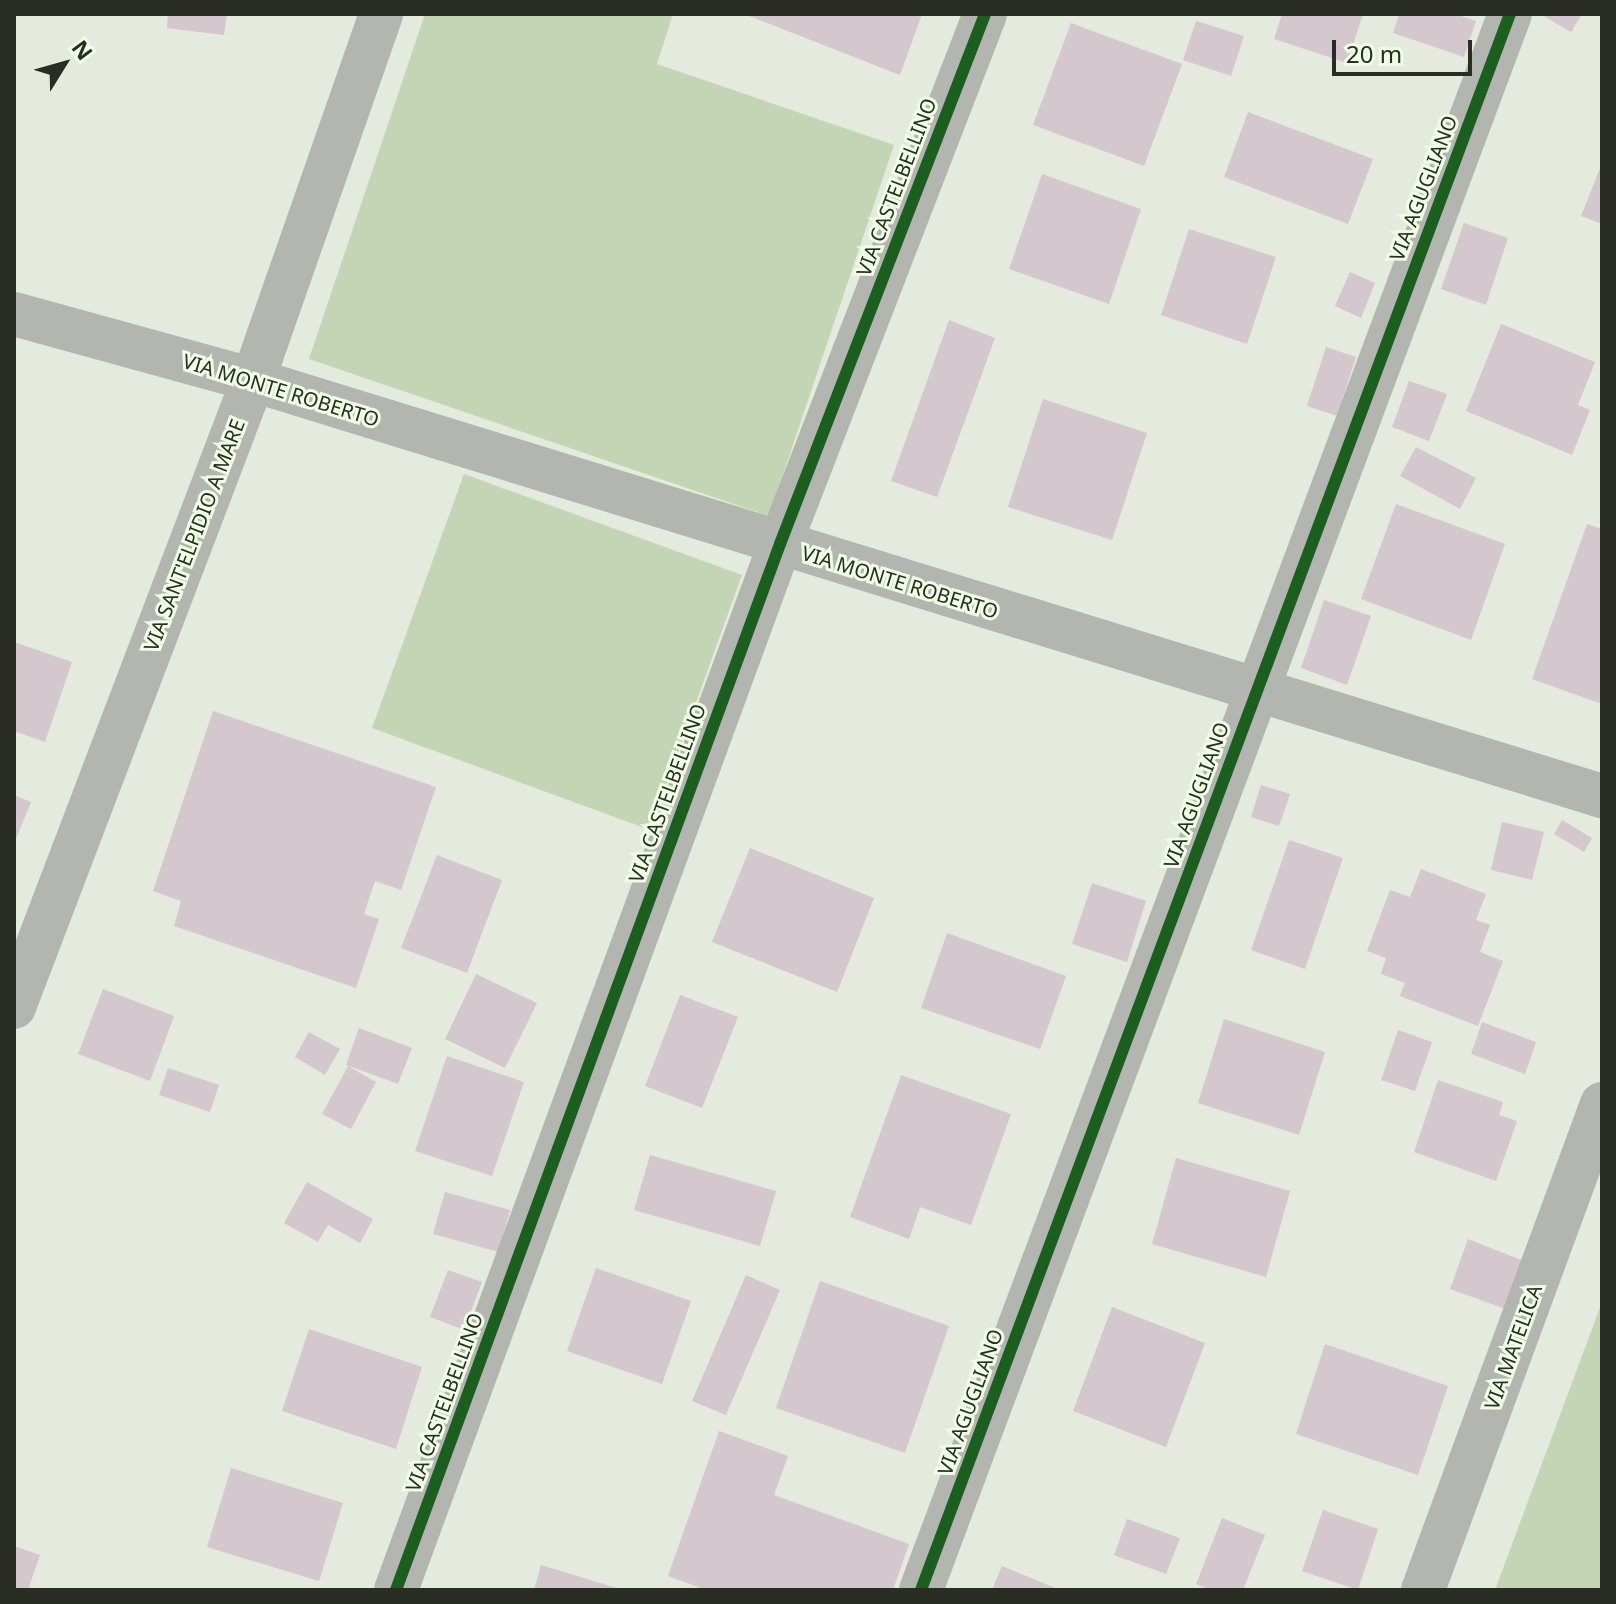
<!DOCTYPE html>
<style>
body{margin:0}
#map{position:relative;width:1616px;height:1604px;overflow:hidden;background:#e4eade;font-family:"Noto Sans",sans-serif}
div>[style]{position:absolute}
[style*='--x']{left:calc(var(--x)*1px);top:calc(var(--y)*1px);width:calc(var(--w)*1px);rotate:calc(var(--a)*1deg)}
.green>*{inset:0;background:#c4d5b5}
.building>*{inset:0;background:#d4c7cd}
.minor>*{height:44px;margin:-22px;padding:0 22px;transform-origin:22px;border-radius:22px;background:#b3b5b0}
.cycleway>*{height:12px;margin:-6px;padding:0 6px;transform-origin:6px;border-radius:6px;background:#1b5e20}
span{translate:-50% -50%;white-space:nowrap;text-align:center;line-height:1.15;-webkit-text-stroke:6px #f0fde5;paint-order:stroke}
.street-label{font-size:20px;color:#292d24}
.frame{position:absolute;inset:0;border:16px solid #292d24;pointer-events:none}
.north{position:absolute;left:24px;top:24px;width:80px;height:80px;-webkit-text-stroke:6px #f0fde5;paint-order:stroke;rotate:53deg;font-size:22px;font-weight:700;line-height:32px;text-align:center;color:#292d24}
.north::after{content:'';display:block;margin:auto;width:28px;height:36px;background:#292d24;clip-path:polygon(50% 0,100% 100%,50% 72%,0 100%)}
.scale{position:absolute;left:1332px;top:40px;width:140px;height:36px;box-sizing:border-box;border:4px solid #292d24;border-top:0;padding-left:10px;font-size:24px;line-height:28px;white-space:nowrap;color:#292d24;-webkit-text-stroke:6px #f0fde5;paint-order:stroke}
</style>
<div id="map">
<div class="green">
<div style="clip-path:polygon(425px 14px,673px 14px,657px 64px,894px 145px,769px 516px,309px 359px)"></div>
<div style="clip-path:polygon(464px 474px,742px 575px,650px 830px,372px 728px)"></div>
<div style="clip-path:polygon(1602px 1302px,1602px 1590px,1495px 1590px)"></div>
</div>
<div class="building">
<div style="clip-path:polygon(168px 14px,227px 14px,224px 35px,167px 28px)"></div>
<div style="clip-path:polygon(744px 14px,922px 14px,900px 75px)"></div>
<div style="clip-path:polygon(1282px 14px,1363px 14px,1347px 63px,1274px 39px)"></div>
<div style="clip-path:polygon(1399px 14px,1455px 14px,1476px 21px,1464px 57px,1393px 33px)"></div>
<div style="clip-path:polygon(1540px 14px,1582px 14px,1571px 32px)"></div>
<div style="clip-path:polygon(1196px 21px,1244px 36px,1231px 76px,1183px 60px)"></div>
<div style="clip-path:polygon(1071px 23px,1182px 64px,1144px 166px,1033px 125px)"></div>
<div style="clip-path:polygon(1248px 112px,1373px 159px,1348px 224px,1224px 177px)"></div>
<div style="clip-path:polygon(1602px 163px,1602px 224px,1581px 216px)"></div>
<div style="clip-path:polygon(1042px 174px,1141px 209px,1109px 304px,1009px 269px)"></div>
<div style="clip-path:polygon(1464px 223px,1508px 238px,1486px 305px,1441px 289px)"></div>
<div style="clip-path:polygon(1189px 229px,1276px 257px,1247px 344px,1161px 315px)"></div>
<div style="clip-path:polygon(1350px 272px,1375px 283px,1361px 318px,1335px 306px)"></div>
<div style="clip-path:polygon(949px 320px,995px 338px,937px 497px,891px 481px)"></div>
<div style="clip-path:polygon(1501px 324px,1595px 362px,1578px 405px,1590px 410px,1572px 455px,1466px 411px)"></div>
<div style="clip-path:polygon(1326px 347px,1356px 357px,1337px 416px,1307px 406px)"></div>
<div style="clip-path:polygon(1409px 381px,1447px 394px,1429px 441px,1392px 427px)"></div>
<div style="clip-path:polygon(1043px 399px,1147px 433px,1112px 540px,1008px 507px)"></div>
<div style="clip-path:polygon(1416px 447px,1476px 478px,1460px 509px,1400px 476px)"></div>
<div style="clip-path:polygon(1396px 504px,1505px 544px,1471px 640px,1361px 599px)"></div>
<div style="clip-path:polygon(1587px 524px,1602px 529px,1602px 704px,1532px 679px)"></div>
<div style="clip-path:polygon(1324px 600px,1371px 616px,1347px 685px,1301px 668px)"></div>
<div style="clip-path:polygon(14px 642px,72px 662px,45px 742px,14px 731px)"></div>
<div style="clip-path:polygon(213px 711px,436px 787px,401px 890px,375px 881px,364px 914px,379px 919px,356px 988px,174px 926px,181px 901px,153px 891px)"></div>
<div style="clip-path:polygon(1261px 785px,1290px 794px,1279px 826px,1251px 817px)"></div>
<div style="clip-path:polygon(14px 795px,31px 802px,14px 844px)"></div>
<div style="clip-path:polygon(1562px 820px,1592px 838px,1584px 852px,1554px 834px)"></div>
<div style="clip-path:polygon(1502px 822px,1544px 832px,1532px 880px,1491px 870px)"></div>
<div style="clip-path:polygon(1289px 840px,1343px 858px,1305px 969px,1251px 950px)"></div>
<div style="clip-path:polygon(750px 848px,874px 898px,837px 992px,712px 942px)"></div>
<div style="clip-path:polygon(437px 855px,502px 880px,467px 973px,401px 948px)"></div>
<div style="clip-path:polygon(1421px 869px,1486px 894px,1476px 920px,1490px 925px,1480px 952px,1503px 961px,1478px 1026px,1400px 996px,1405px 983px,1381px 974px,1386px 958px,1367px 951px,1390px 890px,1410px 897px)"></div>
<div style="clip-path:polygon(1092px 883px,1146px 901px,1127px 962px,1072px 944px)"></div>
<div style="clip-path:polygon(947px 933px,1066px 976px,1040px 1049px,921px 1008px)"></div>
<div style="clip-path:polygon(476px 974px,537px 1003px,505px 1068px,445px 1039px)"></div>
<div style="clip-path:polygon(103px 989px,174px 1016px,150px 1081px,78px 1054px)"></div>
<div style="clip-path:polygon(680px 995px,738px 1017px,702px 1108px,645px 1086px)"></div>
<div style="clip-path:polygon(1224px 1019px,1325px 1052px,1299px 1135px,1198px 1103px)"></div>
<div style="clip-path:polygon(1482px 1022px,1536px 1042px,1525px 1074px,1471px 1054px)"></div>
<div style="clip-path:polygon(359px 1028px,412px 1048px,398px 1084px,346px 1065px)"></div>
<div style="clip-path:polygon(1398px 1030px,1432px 1042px,1415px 1091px,1381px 1080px)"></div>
<div style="clip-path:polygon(309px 1032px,340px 1049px,325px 1075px,295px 1057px)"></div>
<div style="clip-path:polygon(447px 1056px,524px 1082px,492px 1176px,415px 1151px)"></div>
<div style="clip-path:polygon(348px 1066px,376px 1082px,351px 1129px,322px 1114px)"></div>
<div style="clip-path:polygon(168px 1068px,219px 1085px,210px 1112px,159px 1095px)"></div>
<div style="clip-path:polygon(901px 1075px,1011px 1114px,971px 1225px,920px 1207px,909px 1239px,850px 1217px)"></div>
<div style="clip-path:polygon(1438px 1080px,1503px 1102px,1499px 1115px,1517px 1121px,1496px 1181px,1414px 1152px)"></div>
<div style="clip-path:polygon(650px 1155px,776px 1191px,760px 1246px,634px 1210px)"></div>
<div style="clip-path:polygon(1176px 1158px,1290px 1191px,1266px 1277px,1152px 1244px)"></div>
<div style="clip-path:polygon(307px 1182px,373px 1219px,360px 1243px,328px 1225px,318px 1242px,284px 1223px)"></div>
<div style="clip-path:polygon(445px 1192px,510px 1210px,499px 1252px,433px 1234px)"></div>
<div style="clip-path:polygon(1468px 1239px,1529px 1263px,1511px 1311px,1450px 1289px)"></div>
<div style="clip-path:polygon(596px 1268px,691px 1301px,662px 1384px,567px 1351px)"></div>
<div style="clip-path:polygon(448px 1270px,482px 1282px,464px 1330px,430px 1317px)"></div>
<div style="clip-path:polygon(746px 1275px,780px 1290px,726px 1415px,692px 1401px)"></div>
<div style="clip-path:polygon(820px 1281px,949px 1326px,905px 1453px,776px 1408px)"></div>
<div style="clip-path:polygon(1112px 1307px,1205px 1343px,1166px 1447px,1073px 1411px)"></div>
<div style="clip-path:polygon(309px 1329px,422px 1367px,396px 1449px,282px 1411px)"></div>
<div style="clip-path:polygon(1325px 1344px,1448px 1386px,1418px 1475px,1296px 1434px)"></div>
<div style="clip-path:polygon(719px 1431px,788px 1456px,774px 1495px,909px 1544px,893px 1590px,706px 1590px,668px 1576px)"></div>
<div style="clip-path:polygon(231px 1468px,343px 1503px,319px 1581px,207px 1547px)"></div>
<div style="clip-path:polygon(1323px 1510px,1378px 1529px,1358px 1590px,1302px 1571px)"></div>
<div style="clip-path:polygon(1222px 1518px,1265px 1535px,1243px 1590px,1211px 1590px,1196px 1584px)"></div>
<div style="clip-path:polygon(1127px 1519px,1180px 1538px,1166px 1574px,1114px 1555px)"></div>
<div style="clip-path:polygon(14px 1546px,40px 1555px,28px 1590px,14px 1590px)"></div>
<div style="clip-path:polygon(541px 1565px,620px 1589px,620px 1590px,534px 1590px)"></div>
<div style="clip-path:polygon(1002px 1566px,1060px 1590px,992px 1590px)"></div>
</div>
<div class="minor">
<div style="--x:14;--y:314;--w:248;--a:15.4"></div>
<div style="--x:253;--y:380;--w:1412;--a:17.14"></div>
<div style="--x:14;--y:1007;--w:671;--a:-69.13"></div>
<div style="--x:253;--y:380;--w:388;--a:-70.7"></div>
<div style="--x:396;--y:1590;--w:1114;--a:-69.84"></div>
<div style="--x:780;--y:544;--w:568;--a:-68.85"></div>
<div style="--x:921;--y:1590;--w:1682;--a:-69.51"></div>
<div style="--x:1423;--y:1590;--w:518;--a:-69.78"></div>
</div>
<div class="cycleway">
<div style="--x:396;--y:1590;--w:1114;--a:-69.84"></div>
<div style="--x:780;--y:544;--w:568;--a:-68.85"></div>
<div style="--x:921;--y:1590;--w:1682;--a:-69.51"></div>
</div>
<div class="street-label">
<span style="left:896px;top:187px;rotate:-69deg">VIA CASTELBELLINO</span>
<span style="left:1423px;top:188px;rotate:-69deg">VIA AGUGLIANO</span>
<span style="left:281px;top:390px;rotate:17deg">VIA MONTE ROBERTO</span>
<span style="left:194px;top:535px;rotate:-69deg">VIA SANT'ELPIDIO A MARE</span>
<span style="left:900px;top:582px;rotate:17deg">VIA MONTE ROBERTO</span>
<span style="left:667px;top:793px;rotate:-70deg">VIA CASTELBELLINO</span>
<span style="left:1196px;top:795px;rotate:-70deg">VIA AGUGLIANO</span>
<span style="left:1513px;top:1347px;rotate:-70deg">VIA MATELICA</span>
<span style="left:444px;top:1402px;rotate:-70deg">VIA CASTELBELLINO</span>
<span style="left:970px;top:1402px;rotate:-70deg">VIA AGUGLIANO</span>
</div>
<div class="frame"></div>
<div class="north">N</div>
<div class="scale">20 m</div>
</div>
